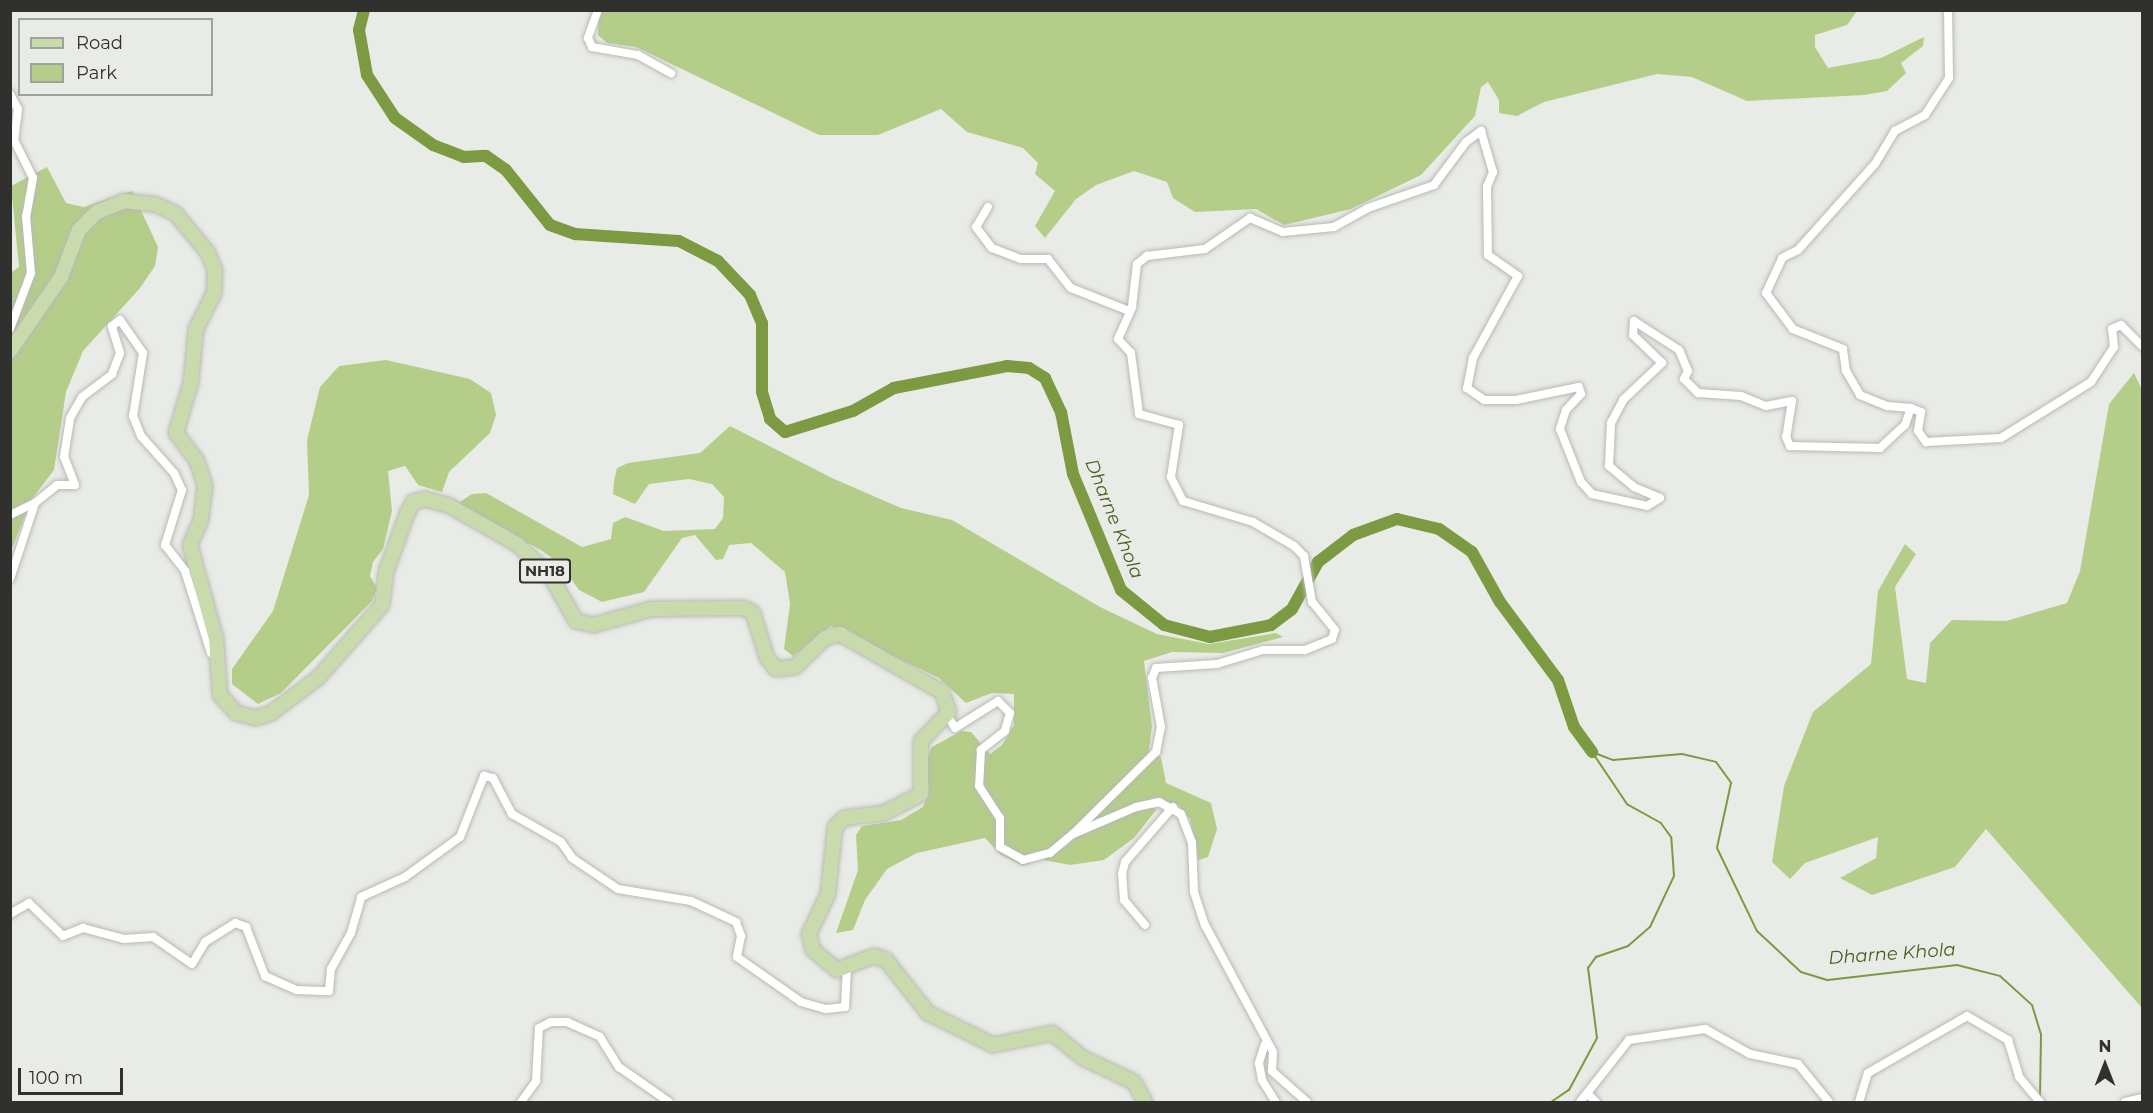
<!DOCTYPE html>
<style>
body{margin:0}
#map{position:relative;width:2153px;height:1113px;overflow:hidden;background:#e9ece6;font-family:Montserrat,sans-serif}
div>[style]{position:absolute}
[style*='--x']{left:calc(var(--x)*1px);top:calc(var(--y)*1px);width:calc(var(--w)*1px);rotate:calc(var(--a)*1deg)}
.green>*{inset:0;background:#b4ce89}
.stream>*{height:2px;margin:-1px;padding:0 1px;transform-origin:1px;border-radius:1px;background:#7c9a41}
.river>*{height:12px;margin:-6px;padding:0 6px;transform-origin:6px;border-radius:6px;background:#7c9a41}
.roads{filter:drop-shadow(0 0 2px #b8bab4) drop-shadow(0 0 2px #b8bab4)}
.minor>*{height:8px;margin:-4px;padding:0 4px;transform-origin:4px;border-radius:4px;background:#fff}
.primary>*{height:14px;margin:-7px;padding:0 7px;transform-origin:7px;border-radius:7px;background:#c9daad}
span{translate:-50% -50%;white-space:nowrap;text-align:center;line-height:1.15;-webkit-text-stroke:5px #e9ece6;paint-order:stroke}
.shield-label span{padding:2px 4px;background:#e9ece6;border:2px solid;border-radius:4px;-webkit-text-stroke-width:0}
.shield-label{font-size:15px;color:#30312f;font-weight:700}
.water-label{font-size:18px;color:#495d1f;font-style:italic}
.frame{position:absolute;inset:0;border:12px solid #30312f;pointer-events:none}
.legend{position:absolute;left:18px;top:18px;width:195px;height:78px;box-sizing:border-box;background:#e9ece6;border:2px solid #9fa19d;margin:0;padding:8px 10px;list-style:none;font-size:18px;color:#30312f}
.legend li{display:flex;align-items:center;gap:12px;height:30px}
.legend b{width:30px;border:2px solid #9fa19d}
.north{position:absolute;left:2075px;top:1035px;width:60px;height:60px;-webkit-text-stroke:4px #e9ece6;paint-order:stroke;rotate:0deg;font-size:16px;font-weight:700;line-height:24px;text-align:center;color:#30312f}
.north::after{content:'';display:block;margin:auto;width:21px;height:27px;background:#30312f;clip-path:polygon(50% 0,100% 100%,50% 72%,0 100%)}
.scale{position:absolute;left:18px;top:1068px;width:105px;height:27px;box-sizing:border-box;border:3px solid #30312f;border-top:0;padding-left:8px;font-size:18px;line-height:21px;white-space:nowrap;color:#30312f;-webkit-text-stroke:4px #e9ece6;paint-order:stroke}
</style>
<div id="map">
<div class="green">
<div style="clip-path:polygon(599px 10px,1857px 11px,1847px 25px,1815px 35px,1815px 47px,1828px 68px,1881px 58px,1924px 37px,1923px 46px,1901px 63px,1906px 73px,1887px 91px,1864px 95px,1747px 101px,1692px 77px,1657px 74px,1544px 102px,1517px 116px,1499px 113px,1499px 100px,1488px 82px,1481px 87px,1475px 116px,1421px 175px,1351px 209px,1284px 225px,1256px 209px,1195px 212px,1173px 198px,1167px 182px,1134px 171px,1096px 185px,1076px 199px,1045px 238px,1035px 226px,1055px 191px,1035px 174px,1038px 163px,1023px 148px,967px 132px,941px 109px,878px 135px,819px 135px,636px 47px,607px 43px,598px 35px)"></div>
<div style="clip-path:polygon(47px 167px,66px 203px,84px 207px,132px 191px,158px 247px,155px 266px,140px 288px,83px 351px,66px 392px,54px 470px,31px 500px,11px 551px,10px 273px,19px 267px,11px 186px)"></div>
<div style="clip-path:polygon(386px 360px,470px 379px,491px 393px,496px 415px,490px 433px,449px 472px,442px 492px,418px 485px,405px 466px,388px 471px,392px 511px,383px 549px,373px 562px,370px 576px,377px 588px,372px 601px,281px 693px,258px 704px,232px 684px,232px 669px,273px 611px,309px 495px,307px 440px,320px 387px,339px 366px)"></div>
<div style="clip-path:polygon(2134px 373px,2142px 390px,2142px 1008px,1986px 829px,1955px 867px,1872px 895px,1840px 878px,1876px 858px,1878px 837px,1805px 863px,1790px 879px,1772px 862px,1784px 786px,1813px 712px,1871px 664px,1878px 591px,1905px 544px,1916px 554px,1895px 587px,1907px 679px,1926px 683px,1930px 643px,1952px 620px,2006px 621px,2067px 603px,2080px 571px,2109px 404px)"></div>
<div style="clip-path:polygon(730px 426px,832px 478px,901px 508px,952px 520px,1100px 607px,1157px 634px,1209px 644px,1276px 633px,1283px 637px,1223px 653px,1172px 652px,1144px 661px,1152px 726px,1149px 751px,1161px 757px,1166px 783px,1211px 803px,1217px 829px,1208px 857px,1198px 860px,1190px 819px,1179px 806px,1154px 798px,1150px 800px,1156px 810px,1134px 838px,1104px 860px,1070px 865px,1039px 859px,1023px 866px,1001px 855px,985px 838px,917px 853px,887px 869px,865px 900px,853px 930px,836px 933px,858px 870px,856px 835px,862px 826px,901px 820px,923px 807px,929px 793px,927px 758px,932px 747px,961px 731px,971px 732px,990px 754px,1002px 745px,1014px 725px,1014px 694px,992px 693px,966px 703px,939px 678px,831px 626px,793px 656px,784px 649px,790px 604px,785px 572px,751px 543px,729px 545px,723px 559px,716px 560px,695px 535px,682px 538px,644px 592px,602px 602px,579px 590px,560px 564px,541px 550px,455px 505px,472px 494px,486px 493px,582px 547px,611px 539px,613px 523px,625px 517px,664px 531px,715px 529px,723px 518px,724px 497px,712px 484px,689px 479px,649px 484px,635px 504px,613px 494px,614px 481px,617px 468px,628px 463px,700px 453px)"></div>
</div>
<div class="stream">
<div style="--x:1592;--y:752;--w:22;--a:21"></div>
<div style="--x:1613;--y:760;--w:69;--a:-5"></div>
<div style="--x:1682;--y:754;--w:35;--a:13"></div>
<div style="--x:1716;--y:762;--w:26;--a:54"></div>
<div style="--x:1731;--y:783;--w:66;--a:102.2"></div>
<div style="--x:1717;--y:848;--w:92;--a:64.3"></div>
<div style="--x:1757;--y:931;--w:60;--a:43"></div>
<div style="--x:1801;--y:972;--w:28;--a:17"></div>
<div style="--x:1828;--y:980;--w:130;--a:-6.6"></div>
<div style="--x:1957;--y:965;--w:44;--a:14.3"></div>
<div style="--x:2000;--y:976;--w:43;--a:42.2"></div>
<div style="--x:2032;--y:1005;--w:30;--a:73"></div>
<div style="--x:2041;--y:1034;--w:63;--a:90.9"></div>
<div style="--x:1551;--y:1102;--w:22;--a:-34"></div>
<div style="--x:1569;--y:1090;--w:59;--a:-61.7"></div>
<div style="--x:1597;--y:1038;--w:71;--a:-97.3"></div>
<div style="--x:1588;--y:968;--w:14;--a:-54"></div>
<div style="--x:1596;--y:957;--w:34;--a:-19"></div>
<div style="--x:1628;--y:946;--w:29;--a:-41"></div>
<div style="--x:1650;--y:927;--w:56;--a:-64.8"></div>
<div style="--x:1674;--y:876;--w:39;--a:-94"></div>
<div style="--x:1671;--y:837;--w:17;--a:-126"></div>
<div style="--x:1661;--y:823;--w:39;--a:-151"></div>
<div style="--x:1627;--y:804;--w:63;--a:-123.9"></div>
</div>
<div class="river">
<div style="--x:364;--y:10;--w:21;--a:104"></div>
<div style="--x:359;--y:30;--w:46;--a:79.9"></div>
<div style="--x:367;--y:75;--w:51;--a:56.9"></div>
<div style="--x:395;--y:118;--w:47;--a:35.4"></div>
<div style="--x:433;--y:145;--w:33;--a:21"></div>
<div style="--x:464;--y:157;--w:22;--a:-3"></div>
<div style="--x:486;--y:156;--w:24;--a:35"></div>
<div style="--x:506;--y:170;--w:70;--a:51.3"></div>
<div style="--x:550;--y:225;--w:27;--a:20"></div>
<div style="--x:575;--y:234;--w:104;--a:3.9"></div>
<div style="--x:679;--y:241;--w:44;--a:27.1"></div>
<div style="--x:718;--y:261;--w:47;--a:46.7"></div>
<div style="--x:750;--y:295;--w:30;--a:67"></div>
<div style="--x:762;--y:323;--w:69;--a:90"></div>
<div style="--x:762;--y:392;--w:28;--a:73"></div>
<div style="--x:770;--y:419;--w:20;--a:41"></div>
<div style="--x:785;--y:432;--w:71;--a:-17.2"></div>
<div style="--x:853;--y:411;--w:47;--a:-29.3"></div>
<div style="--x:894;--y:388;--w:115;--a:-11"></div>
<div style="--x:1007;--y:366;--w:22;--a:5"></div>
<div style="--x:1029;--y:368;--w:19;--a:32"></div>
<div style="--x:1045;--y:378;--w:38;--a:65"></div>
<div style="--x:1061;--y:412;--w:63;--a:79"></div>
<div style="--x:1073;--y:474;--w:126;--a:67.5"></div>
<div style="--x:1121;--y:590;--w:55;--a:39.1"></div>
<div style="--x:1164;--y:625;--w:48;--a:14.6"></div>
<div style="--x:1210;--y:637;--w:62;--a:-11.1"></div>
<div style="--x:1271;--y:625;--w:26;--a:-37"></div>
<div style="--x:1292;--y:609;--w:54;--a:-61"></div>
<div style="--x:1318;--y:562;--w:44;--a:-37.6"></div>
<div style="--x:1353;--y:535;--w:47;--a:-20"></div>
<div style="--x:1397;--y:519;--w:43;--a:13.4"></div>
<div style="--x:1439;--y:529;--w:40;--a:34.9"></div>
<div style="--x:1472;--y:552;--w:57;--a:60.8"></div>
<div style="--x:1500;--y:602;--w:97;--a:53.4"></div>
<div style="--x:1558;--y:680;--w:50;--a:71.2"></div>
<div style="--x:1574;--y:727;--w:31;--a:54"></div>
</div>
<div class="roads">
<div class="minor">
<div style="--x:598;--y:10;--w:30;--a:110"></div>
<div style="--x:588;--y:38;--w:10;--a:66"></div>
<div style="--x:592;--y:47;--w:47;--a:9.9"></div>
<div style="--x:638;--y:55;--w:38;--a:29"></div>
<div style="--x:10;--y:94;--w:17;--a:62"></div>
<div style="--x:18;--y:109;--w:31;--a:97"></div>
<div style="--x:14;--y:140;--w:42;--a:63.4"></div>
<div style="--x:33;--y:178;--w:39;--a:100"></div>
<div style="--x:26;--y:216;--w:57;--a:85"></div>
<div style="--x:31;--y:273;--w:60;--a:110.6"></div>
<div style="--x:988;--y:207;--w:23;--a:121"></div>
<div style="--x:976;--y:227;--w:26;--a:53"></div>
<div style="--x:992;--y:248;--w:31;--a:21"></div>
<div style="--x:1021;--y:259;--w:27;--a:0"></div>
<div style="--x:1048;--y:259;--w:37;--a:52"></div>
<div style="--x:1071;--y:288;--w:62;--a:21.6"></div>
<div style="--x:1911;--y:408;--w:11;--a:22"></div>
<div style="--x:1921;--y:412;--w:19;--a:99"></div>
<div style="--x:1918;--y:431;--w:14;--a:54"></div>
<div style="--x:1926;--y:442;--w:75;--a:-3.1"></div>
<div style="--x:2001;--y:438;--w:106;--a:-31.9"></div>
<div style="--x:2091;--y:382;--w:42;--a:-56.7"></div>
<div style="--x:2114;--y:347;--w:18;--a:-96"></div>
<div style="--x:2112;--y:329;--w:10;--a:-24"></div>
<div style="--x:2121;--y:325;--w:30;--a:45"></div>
<div style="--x:10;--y:515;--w:28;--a:-26"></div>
<div style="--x:10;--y:579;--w:80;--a:-71.8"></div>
<div style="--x:35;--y:503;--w:28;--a:-39"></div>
<div style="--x:57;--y:485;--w:18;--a:0"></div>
<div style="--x:75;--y:485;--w:30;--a:-111"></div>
<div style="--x:64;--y:457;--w:39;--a:-81"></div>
<div style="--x:70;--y:418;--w:24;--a:-60"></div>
<div style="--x:82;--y:397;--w:38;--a:-37"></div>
<div style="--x:112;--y:374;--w:22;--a:-69"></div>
<div style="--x:120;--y:353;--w:28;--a:-107"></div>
<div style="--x:112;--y:326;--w:10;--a:-37"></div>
<div style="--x:120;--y:320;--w:40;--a:55.1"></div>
<div style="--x:143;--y:353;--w:64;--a:99"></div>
<div style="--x:133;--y:416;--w:22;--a:68"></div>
<div style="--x:141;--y:436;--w:50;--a:48.3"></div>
<div style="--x:174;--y:473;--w:19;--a:65"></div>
<div style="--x:182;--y:490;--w:58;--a:107.2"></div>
<div style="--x:165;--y:545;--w:33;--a:52"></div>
<div style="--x:185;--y:571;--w:86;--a:72.4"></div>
<div style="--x:947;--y:715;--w:15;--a:58"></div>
<div style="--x:955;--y:728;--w:51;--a:-32.1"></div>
<div style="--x:998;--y:701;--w:17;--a:45"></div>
<div style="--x:1010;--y:713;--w:19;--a:106"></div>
<div style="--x:1005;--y:731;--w:31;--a:142"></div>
<div style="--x:981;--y:750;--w:36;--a:93"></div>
<div style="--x:979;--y:786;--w:38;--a:57"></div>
<div style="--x:1000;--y:818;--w:29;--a:90"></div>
<div style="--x:1000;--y:847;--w:26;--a:29"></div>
<div style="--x:1023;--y:860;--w:28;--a:-15"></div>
<div style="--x:1050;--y:853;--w:30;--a:-40"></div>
<div style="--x:1073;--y:834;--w:69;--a:-23.2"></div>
<div style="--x:1136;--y:807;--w:24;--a:-12"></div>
<div style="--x:1159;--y:802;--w:25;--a:29"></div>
<div style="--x:1181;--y:814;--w:30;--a:69"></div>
<div style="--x:1192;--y:842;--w:50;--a:87.7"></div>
<div style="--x:1194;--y:892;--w:35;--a:72"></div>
<div style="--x:1205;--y:925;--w:144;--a:61.8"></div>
<div style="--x:1273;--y:1052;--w:19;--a:93"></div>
<div style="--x:1272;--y:1071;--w:47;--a:41.5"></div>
<div style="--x:1073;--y:834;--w:117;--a:-44.7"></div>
<div style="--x:1156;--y:752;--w:25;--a:-79"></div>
<div style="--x:1161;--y:727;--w:50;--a:-100.4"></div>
<div style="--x:1152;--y:678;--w:11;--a:-68"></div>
<div style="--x:1156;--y:668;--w:61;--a:-3.8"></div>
<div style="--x:1217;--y:664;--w:48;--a:-16.9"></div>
<div style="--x:1263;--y:650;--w:42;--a:0"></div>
<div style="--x:1305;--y:650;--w:29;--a:-22"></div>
<div style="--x:1332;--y:639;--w:9;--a:-72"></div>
<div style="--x:1335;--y:630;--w:36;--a:-129"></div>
<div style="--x:1312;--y:602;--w:47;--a:-99.9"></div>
<div style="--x:1304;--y:556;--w:14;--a:-135"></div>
<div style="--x:1294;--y:546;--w:48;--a:-149.7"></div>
<div style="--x:1253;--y:522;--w:73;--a:-163.3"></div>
<div style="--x:1183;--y:501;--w:27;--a:-117"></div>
<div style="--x:1171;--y:477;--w:53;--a:-81.3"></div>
<div style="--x:1179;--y:425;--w:41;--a:-164.6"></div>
<div style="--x:1139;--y:414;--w:62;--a:-97.5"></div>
<div style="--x:1131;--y:353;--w:19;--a:-133"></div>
<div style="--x:1118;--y:339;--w:35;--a:-66"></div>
<div style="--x:1132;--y:307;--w:43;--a:-83.4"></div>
<div style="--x:1137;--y:264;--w:13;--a:-39"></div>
<div style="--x:1147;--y:256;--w:58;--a:-6.9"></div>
<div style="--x:1205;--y:249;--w:55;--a:-34.6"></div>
<div style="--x:1250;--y:218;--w:36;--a:23"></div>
<div style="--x:1283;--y:232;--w:51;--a:-5.6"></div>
<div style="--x:1334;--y:227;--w:39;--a:-29"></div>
<div style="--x:1368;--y:208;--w:70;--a:-19.2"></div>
<div style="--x:1434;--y:185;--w:54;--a:-53.3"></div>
<div style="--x:1466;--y:142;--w:19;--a:-36"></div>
<div style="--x:1481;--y:131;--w:43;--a:73.7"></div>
<div style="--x:1493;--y:172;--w:16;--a:112"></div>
<div style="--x:1487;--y:187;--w:68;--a:89.2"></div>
<div style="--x:1488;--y:255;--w:37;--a:35"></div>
<div style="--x:1518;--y:276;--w:94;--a:118.8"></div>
<div style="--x:1473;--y:358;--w:31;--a:101"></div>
<div style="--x:1467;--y:388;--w:21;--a:35"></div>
<div style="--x:1484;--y:400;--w:32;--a:0"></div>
<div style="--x:1516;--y:400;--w:64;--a:-11.7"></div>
<div style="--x:1579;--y:387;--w:7;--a:74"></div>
<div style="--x:1581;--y:394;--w:22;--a:133"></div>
<div style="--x:1566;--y:410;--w:20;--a:108"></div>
<div style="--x:1560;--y:429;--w:57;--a:68.4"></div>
<div style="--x:1581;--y:482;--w:16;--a:47"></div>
<div style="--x:1592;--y:494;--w:56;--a:12.3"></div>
<div style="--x:1647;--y:506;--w:15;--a:-32"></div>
<div style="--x:1660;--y:498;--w:28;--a:-157"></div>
<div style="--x:1634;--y:487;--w:33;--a:-140"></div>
<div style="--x:1609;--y:466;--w:43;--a:-87.3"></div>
<div style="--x:1611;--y:423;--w:26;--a:-62"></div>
<div style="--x:1623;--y:400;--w:54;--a:-43.5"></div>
<div style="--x:1662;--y:363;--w:40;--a:-136"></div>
<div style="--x:1633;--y:335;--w:14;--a:-86"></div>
<div style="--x:1634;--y:321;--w:54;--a:32.8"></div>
<div style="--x:1679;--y:350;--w:23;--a:67"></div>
<div style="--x:1688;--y:371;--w:9;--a:117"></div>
<div style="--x:1684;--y:379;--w:20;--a:45"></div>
<div style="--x:1698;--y:393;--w:43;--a:4"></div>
<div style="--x:1741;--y:396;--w:27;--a:22"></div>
<div style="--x:1766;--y:406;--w:26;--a:-11"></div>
<div style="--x:1792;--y:401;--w:36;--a:99"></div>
<div style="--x:1786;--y:437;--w:10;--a:66"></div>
<div style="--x:1790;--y:446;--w:90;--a:1.3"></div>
<div style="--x:1880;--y:448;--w:34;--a:-43"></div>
<div style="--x:1905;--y:425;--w:18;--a:-71"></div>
<div style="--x:1911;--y:408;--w:24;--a:-175"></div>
<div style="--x:1887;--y:406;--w:29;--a:-158"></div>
<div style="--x:1860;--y:395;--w:28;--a:-120"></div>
<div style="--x:1846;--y:371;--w:22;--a:-98"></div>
<div style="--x:1843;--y:349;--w:54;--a:-158.2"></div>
<div style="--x:1793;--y:329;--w:45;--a:-126.9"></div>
<div style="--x:1766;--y:293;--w:38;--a:-65"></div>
<div style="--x:1782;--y:258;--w:18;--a:-27"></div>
<div style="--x:1798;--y:250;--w:115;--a:-48.2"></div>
<div style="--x:1875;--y:164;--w:39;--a:-59"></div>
<div style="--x:1895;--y:131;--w:34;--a:-28"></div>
<div style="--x:1925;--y:115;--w:44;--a:-57"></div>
<div style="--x:1949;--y:78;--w:68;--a:-90.8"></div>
<div style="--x:10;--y:914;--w:22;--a:-30"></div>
<div style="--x:29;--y:903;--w:47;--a:44.1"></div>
<div style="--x:63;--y:936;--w:22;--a:-22"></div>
<div style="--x:83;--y:928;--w:42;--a:15"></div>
<div style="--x:124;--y:939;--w:29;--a:-4"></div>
<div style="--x:153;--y:937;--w:47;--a:34.7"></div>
<div style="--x:192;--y:964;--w:26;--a:-59"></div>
<div style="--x:205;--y:942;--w:36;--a:-32"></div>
<div style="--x:235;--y:923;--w:12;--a:20"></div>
<div style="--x:246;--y:927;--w:53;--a:68.8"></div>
<div style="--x:265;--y:976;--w:34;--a:24"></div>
<div style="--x:296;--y:990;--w:33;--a:2"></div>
<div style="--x:329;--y:991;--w:22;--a:-85"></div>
<div style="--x:331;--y:969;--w:41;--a:-60.9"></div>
<div style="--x:351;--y:933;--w:37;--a:-74"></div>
<div style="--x:361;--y:897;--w:48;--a:-24.4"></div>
<div style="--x:405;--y:877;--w:68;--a:-36"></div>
<div style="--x:460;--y:837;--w:66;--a:-68.5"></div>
<div style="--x:484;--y:776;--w:9;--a:13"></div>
<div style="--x:493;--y:778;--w:41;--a:62.2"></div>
<div style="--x:512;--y:814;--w:56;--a:29.7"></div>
<div style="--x:561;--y:842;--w:19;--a:55"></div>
<div style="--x:572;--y:858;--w:55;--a:34"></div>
<div style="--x:618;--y:889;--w:74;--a:9.3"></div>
<div style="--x:691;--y:901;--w:50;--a:25"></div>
<div style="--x:736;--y:922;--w:15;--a:70"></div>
<div style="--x:741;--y:936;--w:21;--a:101"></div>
<div style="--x:737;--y:957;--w:78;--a:35.1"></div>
<div style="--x:801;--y:1002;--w:26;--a:16"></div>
<div style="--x:826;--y:1009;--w:19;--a:-6"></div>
<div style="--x:845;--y:1007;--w:40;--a:-87.1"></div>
<div style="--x:1145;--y:925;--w:33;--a:-130"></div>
<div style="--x:1124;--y:900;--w:26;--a:-94"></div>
<div style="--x:1122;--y:874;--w:12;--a:-76"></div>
<div style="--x:1125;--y:862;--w:73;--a:-48.9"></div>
<div style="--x:1265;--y:1044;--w:20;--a:108"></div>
<div style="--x:1259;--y:1063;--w:17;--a:80"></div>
<div style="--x:1262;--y:1080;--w:26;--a:58"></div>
<div style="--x:1589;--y:1095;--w:10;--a:45"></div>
<div style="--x:521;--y:1102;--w:26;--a:-54"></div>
<div style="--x:536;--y:1081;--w:53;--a:-86.8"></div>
<div style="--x:539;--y:1028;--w:13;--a:-27"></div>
<div style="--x:551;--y:1022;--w:16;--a:0"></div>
<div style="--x:567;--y:1022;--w:36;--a:24"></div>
<div style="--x:600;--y:1037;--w:36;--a:58"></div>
<div style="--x:619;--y:1067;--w:61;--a:35"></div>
<div style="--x:1580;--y:1102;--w:79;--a:-51.7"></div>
<div style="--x:1629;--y:1040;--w:77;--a:-8.2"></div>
<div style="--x:1705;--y:1029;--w:51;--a:29.1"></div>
<div style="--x:1750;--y:1054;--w:49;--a:11.8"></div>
<div style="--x:1798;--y:1064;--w:49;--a:50.8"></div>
<div style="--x:1859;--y:1102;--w:30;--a:-73"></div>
<div style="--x:1868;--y:1073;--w:114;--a:-29.9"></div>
<div style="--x:1967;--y:1016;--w:48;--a:30.3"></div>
<div style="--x:2008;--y:1040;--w:39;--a:73"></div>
<div style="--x:2019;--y:1077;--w:33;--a:50"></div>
<div style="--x:2125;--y:1102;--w:17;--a:-13"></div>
</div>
<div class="primary">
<div style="--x:10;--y:351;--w:90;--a:-55.4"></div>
<div style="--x:61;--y:277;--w:50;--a:-69"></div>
<div style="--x:79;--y:230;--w:25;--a:-45"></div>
<div style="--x:97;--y:212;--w:29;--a:-22"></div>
<div style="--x:124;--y:201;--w:31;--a:6"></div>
<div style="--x:155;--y:204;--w:23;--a:25"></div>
<div style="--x:176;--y:214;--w:50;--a:50.6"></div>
<div style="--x:208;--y:253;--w:18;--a:68"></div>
<div style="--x:215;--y:270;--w:23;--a:92"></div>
<div style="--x:214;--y:293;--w:40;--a:116.6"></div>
<div style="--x:196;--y:329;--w:53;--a:95.4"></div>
<div style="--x:191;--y:382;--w:53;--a:106.4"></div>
<div style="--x:176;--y:433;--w:35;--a:53"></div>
<div style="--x:197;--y:461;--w:26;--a:72"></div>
<div style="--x:205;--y:486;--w:34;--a:97"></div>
<div style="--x:201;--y:520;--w:27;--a:114"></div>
<div style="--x:190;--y:545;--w:98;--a:74.5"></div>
<div style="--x:216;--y:639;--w:56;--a:85.9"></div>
<div style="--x:220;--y:695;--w:24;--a:48"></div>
<div style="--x:236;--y:713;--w:21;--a:14"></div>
<div style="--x:256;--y:718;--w:16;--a:-18"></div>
<div style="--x:271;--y:713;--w:59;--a:-36.7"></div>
<div style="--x:318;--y:678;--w:97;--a:-48.8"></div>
<div style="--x:382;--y:605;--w:33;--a:-83"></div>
<div style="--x:386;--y:572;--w:62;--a:-70.1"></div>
<div style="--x:407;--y:514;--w:13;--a:-63"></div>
<div style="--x:413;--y:502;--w:12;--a:-14"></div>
<div style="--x:425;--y:499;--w:24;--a:15"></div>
<div style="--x:448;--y:505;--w:79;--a:29.5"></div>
<div style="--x:517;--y:544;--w:47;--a:44.1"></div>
<div style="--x:551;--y:577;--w:51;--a:60.4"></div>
<div style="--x:576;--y:621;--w:18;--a:13"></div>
<div style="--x:594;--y:625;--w:59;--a:-15.7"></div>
<div style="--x:651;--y:609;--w:93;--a:-0.6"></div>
<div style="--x:744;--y:608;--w:10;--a:29"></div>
<div style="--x:753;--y:613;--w:47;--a:72.7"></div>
<div style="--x:767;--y:658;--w:14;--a:51"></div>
<div style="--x:776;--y:669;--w:19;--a:-6"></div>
<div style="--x:795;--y:667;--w:42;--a:-44"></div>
<div style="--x:825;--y:638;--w:16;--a:-15"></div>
<div style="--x:840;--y:634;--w:117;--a:29.6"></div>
<div style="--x:942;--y:692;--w:21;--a:71"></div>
<div style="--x:949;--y:712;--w:40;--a:134"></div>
<div style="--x:921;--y:741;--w:53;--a:90"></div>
<div style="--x:921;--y:794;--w:42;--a:152.8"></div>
<div style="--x:884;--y:813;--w:40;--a:172.9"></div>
<div style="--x:844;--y:818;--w:13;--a:135"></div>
<div style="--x:835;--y:827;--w:67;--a:96"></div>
<div style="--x:828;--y:894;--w:44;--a:115.4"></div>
<div style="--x:809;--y:934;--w:16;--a:76"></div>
<div style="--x:813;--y:950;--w:31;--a:40"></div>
<div style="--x:837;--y:970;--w:40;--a:-21"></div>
<div style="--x:874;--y:956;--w:13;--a:18"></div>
<div style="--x:886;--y:960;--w:68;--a:51.6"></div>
<div style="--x:928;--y:1013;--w:72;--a:26.2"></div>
<div style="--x:993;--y:1045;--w:60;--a:-11.5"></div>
<div style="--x:1052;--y:1033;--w:40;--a:39"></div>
<div style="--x:1083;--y:1058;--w:56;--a:25.2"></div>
<div style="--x:1134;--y:1082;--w:23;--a:61"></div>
</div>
</div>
<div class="shield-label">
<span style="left:545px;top:571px">NH18</span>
</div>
<div class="water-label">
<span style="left:1114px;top:519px;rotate:68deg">Dharne Khola</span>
<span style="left:1892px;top:954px;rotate:-4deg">Dharne Khola</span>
</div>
<div class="frame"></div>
<ul class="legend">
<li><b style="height:8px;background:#c9daad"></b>Road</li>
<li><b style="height:16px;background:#b4ce89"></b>Park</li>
</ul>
<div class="north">N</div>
<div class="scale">100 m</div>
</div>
